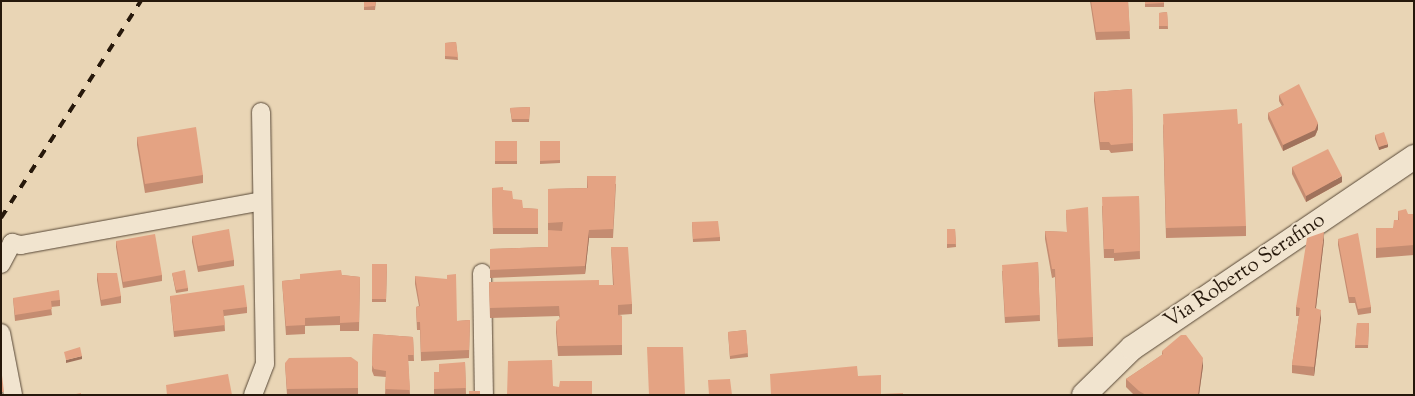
<!DOCTYPE html>
<style>
body{margin:0}
#map{position:relative;width:1415px;height:396px;overflow:hidden;background:#e9d5b5;font-family:"Sorts Mill Goudy",serif}
div>[style]{position:absolute}
[style*='--x']{left:calc(var(--x)*1px);top:calc(var(--y)*1px);width:calc(var(--w)*1px);rotate:calc(var(--a)*1deg)}
.roads{filter:drop-shadow(0 0 1px #574736) drop-shadow(0 0 1px #574736)}
.street>*{height:18px;margin:-9px;padding:0 9px;transform-origin:9px;border-radius:9px;background:#f1e4cf}
.secondary>*{height:24px;margin:-12px;padding:0 12px;transform-origin:12px;border-radius:12px;background:#f1e4cf}
.rail>*{height:4px;margin-top:-2px;transform-origin:0;background:repeating-linear-gradient(90deg,#26180b 0 9px,transparent 0 18px)}
.wall>*{inset:0;background:#c48c71}
.shaded-wall>*{inset:0;background:#a0725c}
.building>*{inset:0;background:#e4a383}
span{translate:-50% -50%;white-space:nowrap;text-align:center;line-height:1.15;-webkit-text-stroke:4px #f1e4cf;paint-order:stroke}
.street-label{font-size:21px;color:#26180b}
.frame{position:absolute;inset:0;border:2px solid #26180b;pointer-events:none}
</style>
<div id="map">
<div class="roads">
<div class="street">
<div style="--x:1;--y:264;--w:24;--a:-62"></div>
<div style="--x:12;--y:243;--w:9;--a:13"></div>
<div style="--x:21;--y:245;--w:245;--a:-10.3"></div>
<div style="--x:482;--y:273;--w:122;--a:89.1"></div>
<div style="--x:1;--y:333;--w:63;--a:79"></div>
<div style="--x:253;--y:395;--w:33;--a:-69"></div>
<div style="--x:265;--y:364;--w:252;--a:-90.9"></div>
</div>
<div class="secondary">
<div style="--x:1084;--y:395;--w:67;--a:-44.4"></div>
<div style="--x:1132;--y:348;--w:341;--a:-34.1"></div>
</div>
</div>
<div class="rail">
<div style="--x:1;--y:218;--w:258;--a:-57.2"></div>
</div>
<div class="wall">
<div style="clip-path:polygon(364px 1px,376px 1px,375px 10px,364px 10px)"></div>
<div style="clip-path:polygon(1090px 1px,1128px 1px,1130px 39px,1096px 40px)"></div>
<div style="clip-path:polygon(1145px 1px,1164px 1px,1164px 7px,1145px 7px)"></div>
<div style="clip-path:polygon(1167px 12px,1168px 29px,1159px 29px,1159px 13px)"></div>
<div style="clip-path:polygon(456px 42px,458px 60px,445px 59px,445px 43px)"></div>
<div style="clip-path:polygon(1132px 89px,1133px 151px,1111px 153px,1109px 150px,1100px 150px,1094px 101px,1094px 92px)"></div>
<div style="clip-path:polygon(1279px 95px,1318px 129px,1315px 136px,1283px 151px,1268px 119px,1268px 113px,1282px 106px,1279px 101px)"></div>
<div style="clip-path:polygon(530px 107px,529px 122px,512px 122px,510px 108px)"></div>
<div style="clip-path:polygon(1163px 124px,1246px 226px,1246px 236px,1166px 238px)"></div>
<div style="clip-path:polygon(1375px 135px,1388px 147px,1379px 150px,1375px 139px)"></div>
<div style="clip-path:polygon(137px 137px,203px 175px,203px 183px,145px 193px,137px 145px)"></div>
<div style="clip-path:polygon(495px 141px,517px 141px,517px 164px,495px 164px)"></div>
<div style="clip-path:polygon(540px 141px,560px 141px,560px 163px,540px 164px)"></div>
<div style="clip-path:polygon(1292px 167px,1342px 182px,1306px 202px,1292px 174px)"></div>
<div style="clip-path:polygon(587px 176px,616px 184px,613px 238px,589px 238px,585px 274px,490px 278px,490px 249px,548px 247px,548px 189px,587px 188px)"></div>
<div style="clip-path:polygon(492px 188px,503px 190px,523px 208px,538px 209px,538px 234px,493px 234px)"></div>
<div style="clip-path:polygon(1139px 196px,1140px 259px,1114px 261px,1114px 258px,1104px 258px,1102px 206px)"></div>
<div style="clip-path:polygon(1066px 210px,1093px 337px,1093px 346px,1058px 347px,1055px 277px,1052px 278px,1045px 239px,1045px 231px,1067px 232px)"></div>
<div style="clip-path:polygon(1398px 211px,1408px 214px,1414px 214px,1414px 255px,1376px 258px,1376px 228px,1393px 228px,1398px 220px)"></div>
<div style="clip-path:polygon(692px 222px,720px 237px,720px 241px,693px 242px)"></div>
<div style="clip-path:polygon(947px 229px,955px 229px,956px 247px,947px 248px)"></div>
<div style="clip-path:polygon(192px 236px,234px 260px,234px 266px,198px 272px,192px 242px)"></div>
<div style="clip-path:polygon(1338px 239px,1371px 307px,1371px 313px,1358px 315px,1355px 303px,1349px 303px,1338px 245px)"></div>
<div style="clip-path:polygon(1324px 240px,1316px 308px,1321px 318px,1314px 376px,1292px 373px,1292px 365px,1299px 316px,1296px 316px,1296px 307px)"></div>
<div style="clip-path:polygon(116px 241px,162px 275px,162px 281px,123px 288px,116px 247px)"></div>
<div style="clip-path:polygon(611px 247px,632px 304px,632px 314px,618px 315px,622px 316px,622px 355px,558px 356px,556px 332px,556px 322px,560px 319px,559px 316px,490px 318px,489px 282px,599px 285px,613px 285px)"></div>
<div style="clip-path:polygon(1038px 262px,1040px 321px,1005px 323px,1002px 271px)"></div>
<div style="clip-path:polygon(372px 264px,387px 264px,386px 302px,372px 302px)"></div>
<div style="clip-path:polygon(97px 273px,121px 296px,121px 303px,101px 306px,97px 280px)"></div>
<div style="clip-path:polygon(172px 273px,188px 288px,188px 291px,176px 293px)"></div>
<div style="clip-path:polygon(342px 275px,360px 277px,359px 331px,340px 331px,340px 325px,305px 326px,305px 334px,286px 335px,282px 281px)"></div>
<div style="clip-path:polygon(415px 276px,457px 321px,470px 320px,469px 358px,421px 361px,420px 330px,417px 330px,416px 307px,419px 306px,415px 284px)"></div>
<div style="clip-path:polygon(170px 296px,247px 307px,247px 313px,224px 316px,225px 331px,174px 337px)"></div>
<div style="clip-path:polygon(13px 298px,60px 300px,60px 306px,51px 307px,52px 315px,15px 321px)"></div>
<div style="clip-path:polygon(1357px 323px,1369px 323px,1368px 348px,1355px 348px)"></div>
<div style="clip-path:polygon(746px 330px,748px 357px,730px 359px,728px 332px)"></div>
<div style="clip-path:polygon(373px 334px,413px 337px,414px 361px,408px 361px,410px 395px,385px 395px,386px 377px,374px 376px,372px 371px)"></div>
<div style="clip-path:polygon(1162px 351px,1203px 366px,1199px 395px,1134px 395px,1126px 387px,1126px 379px,1162px 355px)"></div>
<div style="clip-path:polygon(358px 362px,358px 395px,287px 395px,285px 363px)"></div>
<div style="clip-path:polygon(465px 362px,466px 394px,434px 395px,434px 372px,439px 372px)"></div>
</div>
<div class="shaded-wall">
<div style="clip-path:polygon(1318px 123px,1318px 129px,1315px 136px,1283px 151px,1283px 145px)"></div>
<div style="clip-path:polygon(1388px 144px,1388px 147px,1379px 150px,1379px 147px)"></div>
<div style="clip-path:polygon(1342px 176px,1342px 182px,1306px 202px,1306px 196px)"></div>
<div style="clip-path:polygon(589px 230px,589px 238px,585px 274px,585px 266px)"></div>
<div style="clip-path:polygon(1324px 232px,1324px 240px,1315px 316px,1315px 308px)"></div>
<div style="clip-path:polygon(1321px 310px,1321px 318px,1314px 376px,1314px 367px)"></div>
<div style="clip-path:polygon(82px 356px,82px 359px,66px 363px,66px 360px)"></div>
<div style="clip-path:polygon(1203px 358px,1203px 366px,1199px 395px,1198px 395px)"></div>
</div>
<div class="building">
<div style="clip-path:polygon(364px 1px,376px 1px,375px 6px,364px 7px)"></div>
<div style="clip-path:polygon(1091px 1px,1128px 1px,1130px 31px,1096px 32px)"></div>
<div style="clip-path:polygon(1145px 1px,1164px 1px,1164px 3px,1145px 4px)"></div>
<div style="clip-path:polygon(1167px 12px,1168px 26px,1159px 26px,1159px 13px)"></div>
<div style="clip-path:polygon(456px 42px,458px 57px,445px 56px,445px 43px)"></div>
<div style="clip-path:polygon(1299px 84px,1318px 123px,1315px 130px,1283px 145px,1268px 113px,1284px 105px,1279px 95px)"></div>
<div style="clip-path:polygon(1132px 89px,1133px 143px,1111px 145px,1109px 142px,1100px 142px,1094px 92px)"></div>
<div style="clip-path:polygon(530px 107px,529px 119px,512px 119px,510px 108px)"></div>
<div style="clip-path:polygon(1237px 109px,1238px 124px,1242px 123px,1246px 226px,1166px 228px,1163px 114px)"></div>
<div style="clip-path:polygon(196px 127px,203px 175px,145px 184px,137px 137px)"></div>
<div style="clip-path:polygon(1384px 132px,1388px 144px,1379px 147px,1375px 135px)"></div>
<div style="clip-path:polygon(495px 141px,517px 141px,517px 161px,495px 161px)"></div>
<div style="clip-path:polygon(540px 141px,560px 141px,560px 160px,540px 161px)"></div>
<div style="clip-path:polygon(1328px 149px,1342px 176px,1306px 196px,1292px 167px)"></div>
<div style="clip-path:polygon(587px 176px,616px 176px,613px 229px,589px 230px,585px 266px,490px 270px,490px 249px,548px 247px,548px 230px,562px 231px,563px 222px,548px 223px,548px 189px,588px 188px)"></div>
<div style="clip-path:polygon(503px 187px,503px 190px,512px 191px,513px 199px,522px 200px,523px 208px,538px 209px,538px 228px,493px 228px,492px 188px)"></div>
<div style="clip-path:polygon(1139px 196px,1140px 251px,1114px 253px,1114px 249px,1104px 249px,1102px 197px)"></div>
<div style="clip-path:polygon(1088px 207px,1093px 337px,1058px 339px,1055px 269px,1052px 269px,1045px 231px,1067px 232px,1066px 210px)"></div>
<div style="clip-path:polygon(1406px 209px,1408px 214px,1414px 214px,1414px 245px,1376px 248px,1376px 228px,1393px 228px,1394px 220px,1399px 220px,1398px 211px)"></div>
<div style="clip-path:polygon(718px 221px,720px 237px,693px 239px,692px 222px)"></div>
<div style="clip-path:polygon(229px 229px,234px 260px,198px 266px,192px 236px)"></div>
<div style="clip-path:polygon(947px 229px,955px 229px,956px 244px,947px 244px)"></div>
<div style="clip-path:polygon(1324px 232px,1315px 308px,1321px 310px,1314px 367px,1292px 365px,1300px 308px,1296px 307px,1307px 238px)"></div>
<div style="clip-path:polygon(1358px 233px,1371px 307px,1358px 309px,1355px 297px,1349px 297px,1338px 239px)"></div>
<div style="clip-path:polygon(155px 234px,162px 275px,123px 282px,116px 241px)"></div>
<div style="clip-path:polygon(611px 247px,628px 247px,632px 304px,618px 305px,618px 315px,622px 316px,622px 345px,558px 346px,556px 322px,560px 318px,559px 306px,490px 308px,489px 282px,599px 280px,599px 285px,614px 285px)"></div>
<div style="clip-path:polygon(1038px 262px,1040px 315px,1005px 317px,1002px 265px)"></div>
<div style="clip-path:polygon(372px 264px,387px 264px,386px 299px,372px 299px)"></div>
<div style="clip-path:polygon(185px 270px,188px 288px,176px 290px,172px 273px)"></div>
<div style="clip-path:polygon(341px 270px,342px 275px,360px 277px,359px 322px,340px 323px,340px 316px,305px 318px,305px 325px,286px 326px,282px 281px,300px 279px,300px 274px)"></div>
<div style="clip-path:polygon(97px 273px,117px 273px,121px 296px,101px 300px)"></div>
<div style="clip-path:polygon(456px 274px,457px 321px,470px 320px,469px 350px,421px 352px,420px 322px,417px 322px,416px 307px,420px 306px,415px 276px,447px 279px,447px 275px)"></div>
<div style="clip-path:polygon(244px 285px,247px 307px,223px 310px,225px 325px,174px 331px,170px 296px)"></div>
<div style="clip-path:polygon(59px 290px,60px 300px,51px 301px,52px 309px,15px 315px,13px 298px)"></div>
<div style="clip-path:polygon(1357px 323px,1369px 323px,1368px 345px,1355px 345px)"></div>
<div style="clip-path:polygon(746px 330px,748px 353px,730px 356px,728px 332px)"></div>
<div style="clip-path:polygon(373px 334px,413px 337px,414px 355px,408px 355px,410px 390px,385px 389px,386px 371px,374px 369px,372px 365px)"></div>
<div style="clip-path:polygon(1181px 335px,1186px 335px,1203px 358px,1198px 395px,1146px 395px,1139px 391px,1126px 379px,1163px 354px,1162px 351px)"></div>
<div style="clip-path:polygon(80px 347px,82px 356px,66px 360px,64px 352px)"></div>
<div style="clip-path:polygon(647px 347px,683px 347px,685px 395px,649px 395px)"></div>
<div style="clip-path:polygon(351px 357px,358px 362px,358px 388px,287px 389px,285px 363px,289px 358px)"></div>
<div style="clip-path:polygon(552px 360px,553px 386px,559px 387px,560px 381px,592px 381px,592px 395px,507px 395px,508px 361px)"></div>
<div style="clip-path:polygon(465px 362px,466px 388px,434px 389px,434px 372px,439px 372px,439px 364px)"></div>
<div style="clip-path:polygon(857px 366px,858px 376px,881px 375px,881px 394px,903px 393px,903px 395px,771px 395px,770px 374px)"></div>
<div style="clip-path:polygon(1px 367px,4px 392px,1px 392px)"></div>
<div style="clip-path:polygon(228px 374px,232px 395px,167px 395px,166px 385px)"></div>
<div style="clip-path:polygon(730px 379px,732px 395px,709px 395px,708px 380px)"></div>
<div style="clip-path:polygon(469px 391px,480px 391px,480px 395px,469px 395px)"></div>
<div style="clip-path:polygon(81px 393px,81px 395px,71px 395px)"></div>
</div>
<div class="street-label">
<span style="left:1245px;top:271px;rotate:-34deg">Via Roberto Serafino</span>
</div>
<div class="frame"></div>
</div>
